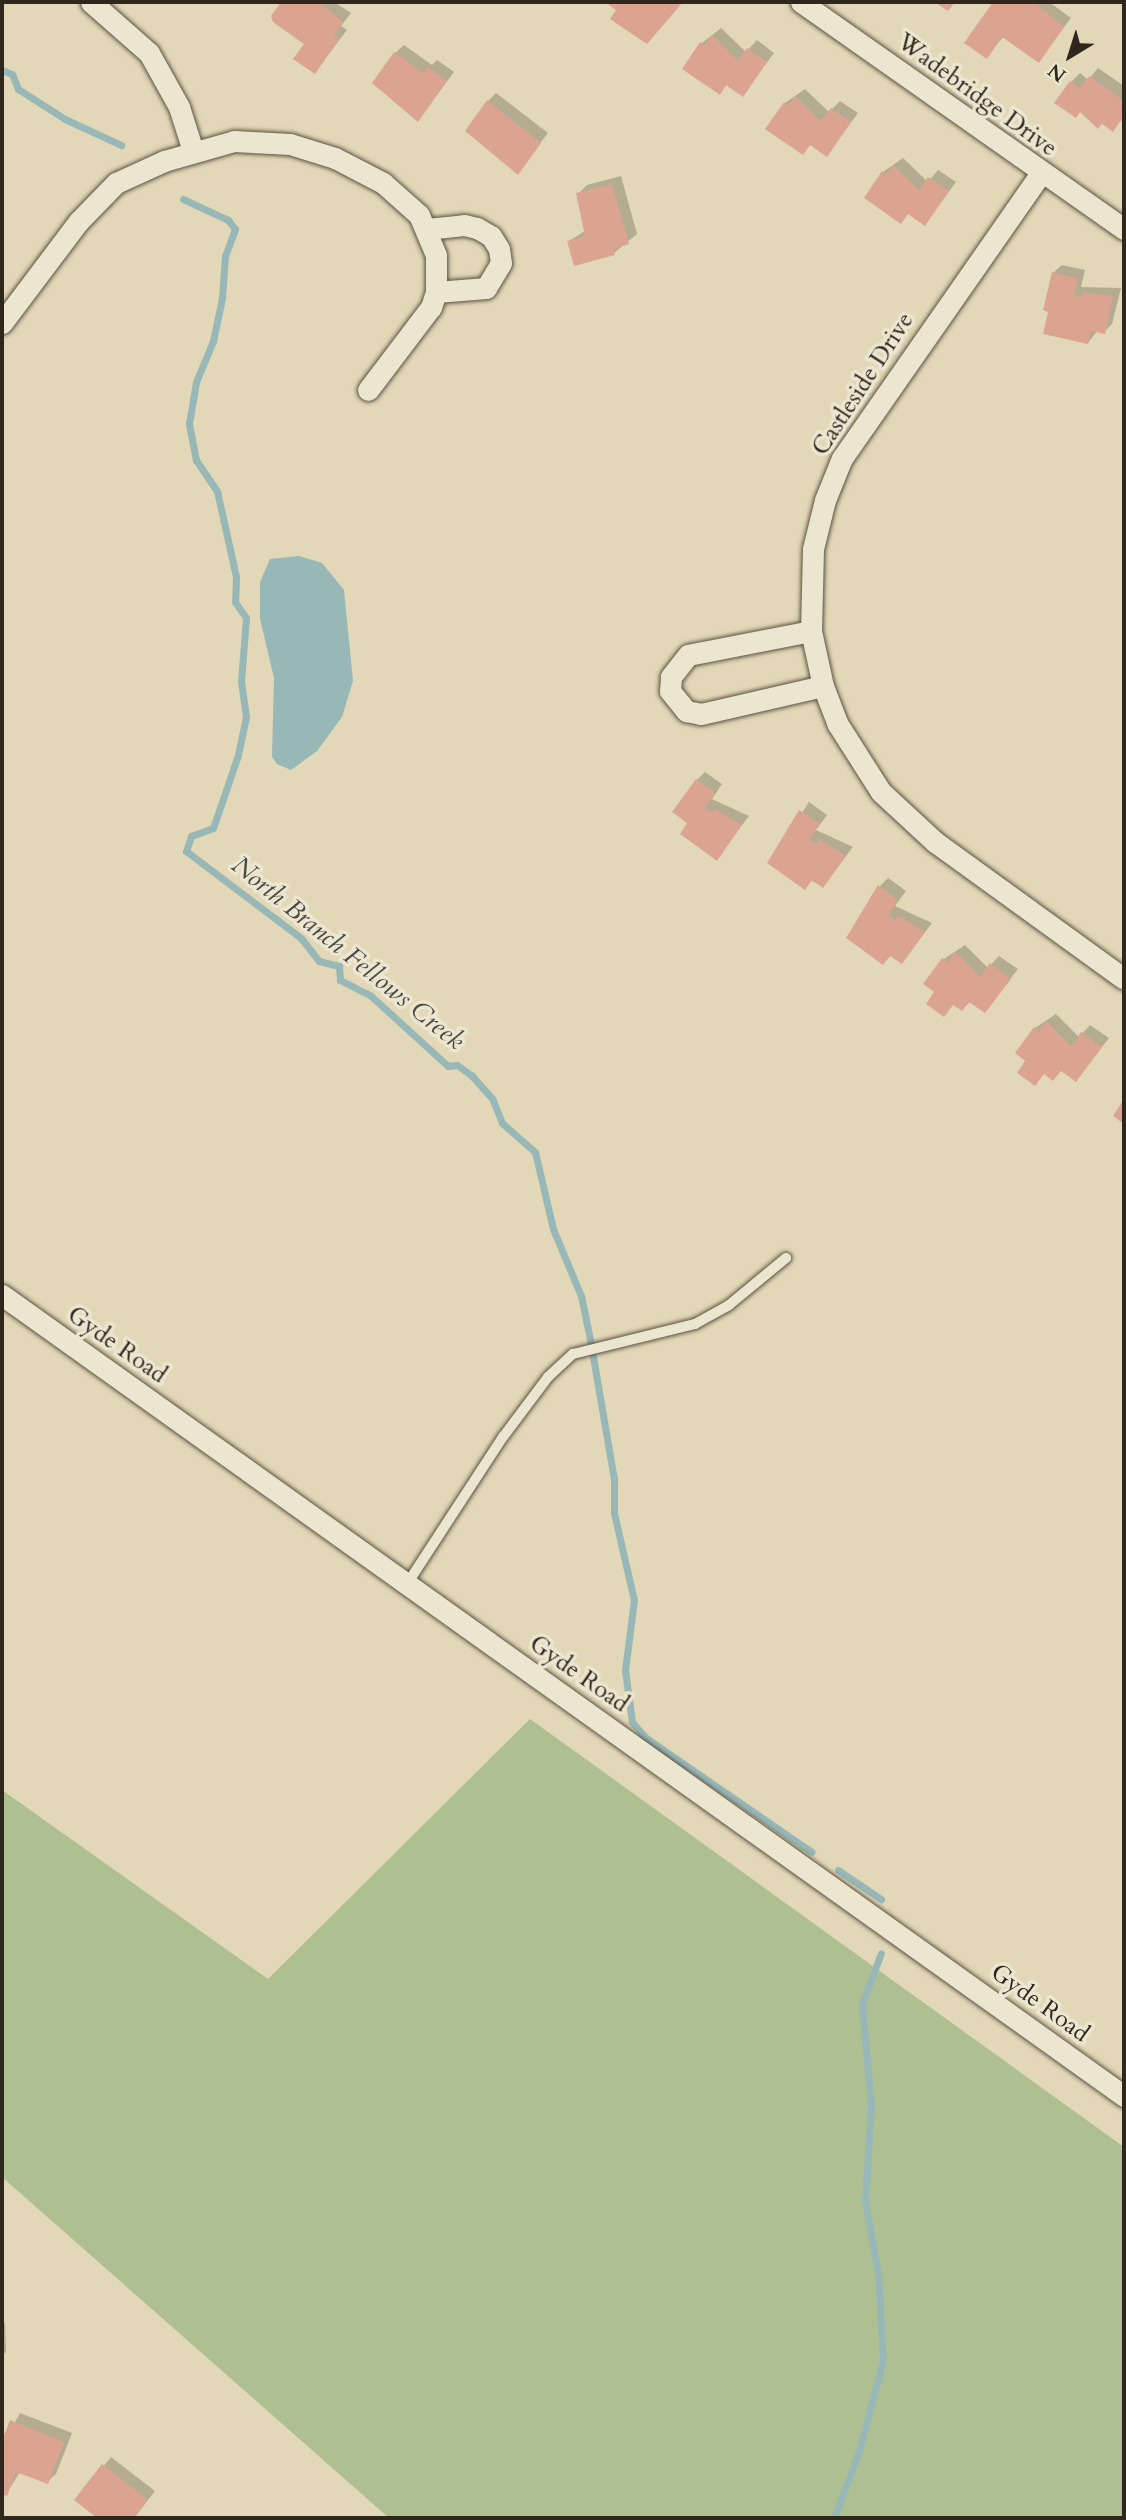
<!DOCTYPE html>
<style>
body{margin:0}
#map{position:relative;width:1126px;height:2520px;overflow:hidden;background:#e2d7b6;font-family:Cardo,serif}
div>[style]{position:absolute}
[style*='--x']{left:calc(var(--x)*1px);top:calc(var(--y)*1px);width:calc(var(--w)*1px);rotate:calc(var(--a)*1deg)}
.green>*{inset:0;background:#aebf92}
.water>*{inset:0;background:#97b8b7}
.shadow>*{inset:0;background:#0003}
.stream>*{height:7px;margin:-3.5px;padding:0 3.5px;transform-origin:3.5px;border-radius:3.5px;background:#97b8b7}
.building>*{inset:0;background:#dba491}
.roads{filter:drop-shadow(0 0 2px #5c5342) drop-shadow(0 0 2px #5c5342)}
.lane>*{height:10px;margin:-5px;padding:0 5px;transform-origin:5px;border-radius:5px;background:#ece5d0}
.street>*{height:21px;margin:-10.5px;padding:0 10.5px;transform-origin:10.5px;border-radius:10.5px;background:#ece5d0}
span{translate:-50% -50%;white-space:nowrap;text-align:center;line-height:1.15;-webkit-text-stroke:7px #ece5d0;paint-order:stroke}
.street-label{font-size:24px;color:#2f271c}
.water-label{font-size:26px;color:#494b43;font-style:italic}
.frame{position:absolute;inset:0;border:4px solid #2f271c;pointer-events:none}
.north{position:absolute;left:1035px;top:21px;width:70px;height:70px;-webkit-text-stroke:5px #ece5d0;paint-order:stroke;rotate:218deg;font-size:19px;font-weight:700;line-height:28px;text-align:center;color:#2f271c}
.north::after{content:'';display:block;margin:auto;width:24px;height:32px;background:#2f271c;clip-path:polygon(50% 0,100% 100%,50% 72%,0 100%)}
</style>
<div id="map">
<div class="green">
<div style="clip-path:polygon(530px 1719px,1124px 2147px,1124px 2518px,389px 2518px,2px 2177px,2px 1790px,268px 1979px)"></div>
</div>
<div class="water">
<div style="clip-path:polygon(299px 556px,322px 563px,344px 590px,353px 681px,342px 717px,317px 751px,291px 770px,277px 764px,272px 757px,274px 678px,260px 619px,260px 582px,270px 559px)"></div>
</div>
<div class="shadow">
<div style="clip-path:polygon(283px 2px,334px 2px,351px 13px,341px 26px,347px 30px,315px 72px,306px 44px,273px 16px)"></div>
<div style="clip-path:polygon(995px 2px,1049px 2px,1071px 18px,1039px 60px,1004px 36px,987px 56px,967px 42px)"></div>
<div style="clip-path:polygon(721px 28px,746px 52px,757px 40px,774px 53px,743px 95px,728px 84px,719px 92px,702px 43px)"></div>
<div style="clip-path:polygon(404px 45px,432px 65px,437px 60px,454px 72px,418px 120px,395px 53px)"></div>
<div style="clip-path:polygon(1098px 68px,1124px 86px,1124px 116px,1112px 129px,1071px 82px,1080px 73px,1088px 80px)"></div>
<div style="clip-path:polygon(805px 89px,829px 112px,840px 101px,858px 113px,827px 155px,811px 144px,803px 153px,785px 103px)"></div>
<div style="clip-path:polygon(496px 93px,548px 133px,518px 172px,488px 101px)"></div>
<div style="clip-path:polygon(903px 158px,928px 182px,938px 170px,956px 182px,925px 224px,909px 213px,901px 221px,883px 172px)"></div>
<div style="clip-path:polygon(621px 176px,637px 234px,614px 253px,569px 241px,585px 231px,578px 194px,587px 185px)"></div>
<div style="clip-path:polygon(1062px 265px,1085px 270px,1081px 287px,1121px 288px,1112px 324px,1104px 332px,1097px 331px,1088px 343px,1050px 310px,1053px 273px)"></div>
<div style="clip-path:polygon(705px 772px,722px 784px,712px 799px,749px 816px,717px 858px,690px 823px,697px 780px)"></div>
<div style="clip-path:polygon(809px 802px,827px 815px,816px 830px,853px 847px,823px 886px,770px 862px)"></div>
<div style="clip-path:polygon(888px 878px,906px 891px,895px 906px,932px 923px,902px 962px,892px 955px,883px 963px,879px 887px)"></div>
<div style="clip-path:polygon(965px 945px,988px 968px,999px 956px,1018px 969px,985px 1011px,971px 1001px,962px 1009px,954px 1003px,944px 1015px,937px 992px,944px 959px)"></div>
<div style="clip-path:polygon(1056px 1014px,1079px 1037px,1090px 1025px,1109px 1038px,1076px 1080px,1062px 1070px,1045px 1073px,1035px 1084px,1028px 1061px,1035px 1028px)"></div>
<div style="clip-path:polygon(2px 2323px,5px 2323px,6px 2352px,2px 2356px)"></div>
<div style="clip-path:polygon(20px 2413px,72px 2433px,56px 2474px,47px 2482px,20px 2472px,6px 2494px,2px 2492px,2px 2446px)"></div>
<div style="clip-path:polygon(111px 2457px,155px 2491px,134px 2518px,100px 2518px,76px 2500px)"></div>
</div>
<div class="stream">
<div style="--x:2;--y:70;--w:11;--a:22"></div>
<div style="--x:12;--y:74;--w:16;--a:68"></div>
<div style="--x:18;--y:89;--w:56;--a:32.6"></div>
<div style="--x:65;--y:119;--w:62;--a:24.9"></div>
<div style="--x:183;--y:199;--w:50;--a:25"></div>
<div style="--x:228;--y:220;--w:11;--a:52"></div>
<div style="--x:235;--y:229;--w:29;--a:110"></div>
<div style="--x:225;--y:256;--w:42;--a:94.1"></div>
<div style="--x:222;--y:298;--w:44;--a:101.8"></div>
<div style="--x:213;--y:341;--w:44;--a:112.5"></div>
<div style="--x:196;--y:382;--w:43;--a:99.5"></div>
<div style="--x:189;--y:424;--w:37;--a:79"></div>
<div style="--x:196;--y:460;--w:37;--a:56"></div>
<div style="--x:217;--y:491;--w:88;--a:77.5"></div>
<div style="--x:236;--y:577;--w:25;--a:92"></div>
<div style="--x:235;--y:602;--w:19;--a:55"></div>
<div style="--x:246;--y:618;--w:63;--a:94.5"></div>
<div style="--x:241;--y:681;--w:36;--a:82"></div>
<div style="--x:246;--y:717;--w:39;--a:102"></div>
<div style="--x:238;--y:755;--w:77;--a:108.9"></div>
<div style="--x:213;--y:828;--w:23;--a:160"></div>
<div style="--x:191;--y:836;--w:16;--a:108"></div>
<div style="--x:186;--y:851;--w:144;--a:37.1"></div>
<div style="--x:301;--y:938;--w:29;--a:52"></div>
<div style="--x:319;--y:961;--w:21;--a:14"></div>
<div style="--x:339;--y:966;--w:14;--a:86"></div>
<div style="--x:340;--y:980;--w:35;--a:27"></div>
<div style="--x:371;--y:996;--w:104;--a:42.3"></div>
<div style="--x:448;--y:1066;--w:9;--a:-6"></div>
<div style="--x:457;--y:1065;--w:19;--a:36"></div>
<div style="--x:472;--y:1076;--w:30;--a:48"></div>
<div style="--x:492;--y:1098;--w:27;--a:68"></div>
<div style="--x:502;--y:1123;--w:44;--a:41.3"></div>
<div style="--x:535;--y:1152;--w:79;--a:76.8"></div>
<div style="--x:553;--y:1229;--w:73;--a:67.3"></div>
<div style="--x:581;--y:1296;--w:44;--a:78.2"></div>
<div style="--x:590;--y:1339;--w:143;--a:80.3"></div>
<div style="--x:614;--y:1480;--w:33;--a:90"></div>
<div style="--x:614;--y:1513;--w:89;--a:77.1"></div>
<div style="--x:634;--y:1600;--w:71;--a:97.3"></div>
<div style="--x:625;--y:1670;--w:52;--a:82.3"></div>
<div style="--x:632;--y:1722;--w:21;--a:49"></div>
<div style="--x:646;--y:1738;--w:201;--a:34.5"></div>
<div style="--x:838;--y:1870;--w:52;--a:34"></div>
<div style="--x:834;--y:2518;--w:72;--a:-69.5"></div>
<div style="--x:859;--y:2451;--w:94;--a:-75.2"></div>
<div style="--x:883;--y:2360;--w:86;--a:-93.3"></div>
<div style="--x:878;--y:2274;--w:74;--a:-100.1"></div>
<div style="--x:865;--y:2201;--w:96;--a:-86.4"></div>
<div style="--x:871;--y:2105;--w:101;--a:-95.1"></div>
<div style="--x:862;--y:2004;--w:54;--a:-69.6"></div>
</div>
<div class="building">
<div style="clip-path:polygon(281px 2px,319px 2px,343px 22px,334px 36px,339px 39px,315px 74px,293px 59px,304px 44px,273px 22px,271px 16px)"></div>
<div style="clip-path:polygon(605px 2px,683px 2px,647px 44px,610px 19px,616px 10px)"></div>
<div style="clip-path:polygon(935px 2px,955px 2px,948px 11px)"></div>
<div style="clip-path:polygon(993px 2px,1034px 2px,1064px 27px,1039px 63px,1002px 37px,987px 59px,964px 43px)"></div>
<div style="clip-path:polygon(712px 35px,738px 61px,747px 48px,767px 62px,743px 97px,726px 85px,720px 95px,682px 69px,700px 42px,705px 45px)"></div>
<div style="clip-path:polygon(394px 52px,424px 73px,427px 67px,447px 81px,418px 122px,372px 83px)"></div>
<div style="clip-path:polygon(1089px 76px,1124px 101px,1124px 116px,1113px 132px,1102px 124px,1098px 129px,1080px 112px,1076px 118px,1054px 103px,1070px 81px,1080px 88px)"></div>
<div style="clip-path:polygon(795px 96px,821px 121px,831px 108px,851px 122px,827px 157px,810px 145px,803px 155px,765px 129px,784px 102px,788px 106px)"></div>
<div style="clip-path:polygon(487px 100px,541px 143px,518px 175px,465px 131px)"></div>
<div style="clip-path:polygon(893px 165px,919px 190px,928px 177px,949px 191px,925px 226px,908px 214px,901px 224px,864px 198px,882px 171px,886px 175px)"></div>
<div style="clip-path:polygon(612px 184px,629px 244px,613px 249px,615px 255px,574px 266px,567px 241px,585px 236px,576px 193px)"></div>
<div style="clip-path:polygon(1052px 272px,1078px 279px,1074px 295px,1082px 297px,1083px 292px,1113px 296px,1105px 334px,1091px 331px,1088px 344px,1043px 334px,1048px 312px,1043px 310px)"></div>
<div style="clip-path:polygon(696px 779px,715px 793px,705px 808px,712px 813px,715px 809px,742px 825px,717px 861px,680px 834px,687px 823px,672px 812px)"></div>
<div style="clip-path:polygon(799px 810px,820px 824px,809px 839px,816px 844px,820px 840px,846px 856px,823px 888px,812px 880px,805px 890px,767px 863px)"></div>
<div style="clip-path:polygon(878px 885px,898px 900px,888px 915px,895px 920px,898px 916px,925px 932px,902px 964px,890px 956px,883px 965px,846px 938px)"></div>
<div style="clip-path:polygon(955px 952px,980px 977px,990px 963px,1011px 979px,985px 1013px,969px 1002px,962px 1011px,953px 1005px,944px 1017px,926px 1004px,934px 992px,923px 984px,942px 958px,948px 962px)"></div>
<div style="clip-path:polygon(1046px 1021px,1071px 1046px,1081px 1032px,1102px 1047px,1076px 1082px,1061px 1071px,1053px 1081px,1044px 1074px,1035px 1086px,1017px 1073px,1025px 1061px,1015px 1053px,1034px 1027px,1039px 1031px)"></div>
<div style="clip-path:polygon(1124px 1099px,1124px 1124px,1113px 1116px)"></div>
<div style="clip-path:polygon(10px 2420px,64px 2442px,48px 2484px,16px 2472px,7px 2496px,2px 2494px,2px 2441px)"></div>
<div style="clip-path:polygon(102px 2464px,148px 2500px,134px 2518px,97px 2518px,74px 2500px)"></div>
</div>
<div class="roads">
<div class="lane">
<div style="--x:407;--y:1584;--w:176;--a:-56.9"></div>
<div style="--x:503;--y:1437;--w:75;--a:-53.1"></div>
<div style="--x:548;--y:1377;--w:34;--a:-43"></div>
<div style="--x:573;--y:1354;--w:126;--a:-13.8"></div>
<div style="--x:695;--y:1324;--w:39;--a:-29"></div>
<div style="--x:729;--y:1305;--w:74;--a:-39.5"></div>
</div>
<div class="street">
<div style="--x:91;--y:2;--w:77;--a:41.3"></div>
<div style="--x:149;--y:53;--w:62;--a:60.9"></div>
<div style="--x:179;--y:107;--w:46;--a:72.3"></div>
<div style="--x:801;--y:2;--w:395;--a:35.1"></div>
<div style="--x:1041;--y:173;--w:348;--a:124.9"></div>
<div style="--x:842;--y:458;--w:45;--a:112"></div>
<div style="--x:825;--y:500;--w:50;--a:103.8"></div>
<div style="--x:813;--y:549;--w:82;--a:91.4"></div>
<div style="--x:811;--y:631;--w:56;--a:77.7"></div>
<div style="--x:823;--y:686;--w:40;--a:69"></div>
<div style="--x:837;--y:723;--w:82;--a:57.5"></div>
<div style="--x:881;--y:792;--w:74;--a:42.8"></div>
<div style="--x:935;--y:842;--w:233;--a:35.9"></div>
<div style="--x:427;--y:229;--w:37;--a:-6"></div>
<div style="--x:464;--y:225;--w:13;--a:13"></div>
<div style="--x:477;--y:228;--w:16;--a:30"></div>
<div style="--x:491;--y:236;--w:15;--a:58"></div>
<div style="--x:499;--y:249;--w:14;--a:82"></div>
<div style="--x:501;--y:263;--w:29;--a:121"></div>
<div style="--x:486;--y:288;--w:50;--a:175.4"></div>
<div style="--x:2;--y:323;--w:128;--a:-53"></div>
<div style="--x:79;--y:221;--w:53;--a:-45.8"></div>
<div style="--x:116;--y:183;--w:53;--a:-24.6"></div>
<div style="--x:164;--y:161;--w:73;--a:-15.9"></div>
<div style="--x:234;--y:141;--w:56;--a:3.1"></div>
<div style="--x:290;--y:144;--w:47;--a:17.3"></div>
<div style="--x:335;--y:158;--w:54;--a:27.5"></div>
<div style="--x:383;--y:183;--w:48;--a:41.6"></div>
<div style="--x:419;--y:215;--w:43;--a:67"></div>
<div style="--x:436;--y:255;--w:37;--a:90"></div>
<div style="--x:436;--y:292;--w:16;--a:108"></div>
<div style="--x:431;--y:307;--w:104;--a:127.2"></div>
<div style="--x:811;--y:631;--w:125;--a:169"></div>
<div style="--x:688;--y:655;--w:28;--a:128"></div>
<div style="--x:671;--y:677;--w:14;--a:94"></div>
<div style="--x:670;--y:691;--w:26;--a:51"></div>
<div style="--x:686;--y:711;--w:15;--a:11"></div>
<div style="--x:701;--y:714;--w:125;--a:-12.9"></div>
<div style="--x:2;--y:1295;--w:1379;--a:35.52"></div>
</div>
</div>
<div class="street-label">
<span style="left:977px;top:95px;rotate:36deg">Wadebridge Drive</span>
<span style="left:863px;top:384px;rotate:-57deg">Castleside Drive</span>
<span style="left:117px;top:1345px;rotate:35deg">Gyde Road</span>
<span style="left:579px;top:1674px;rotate:35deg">Gyde Road</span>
<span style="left:1040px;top:2003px;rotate:36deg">Gyde Road</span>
</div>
<div class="water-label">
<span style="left:348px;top:953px;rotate:39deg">North Branch Fellows Creek</span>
</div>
<div class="frame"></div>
<div class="north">N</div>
</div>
